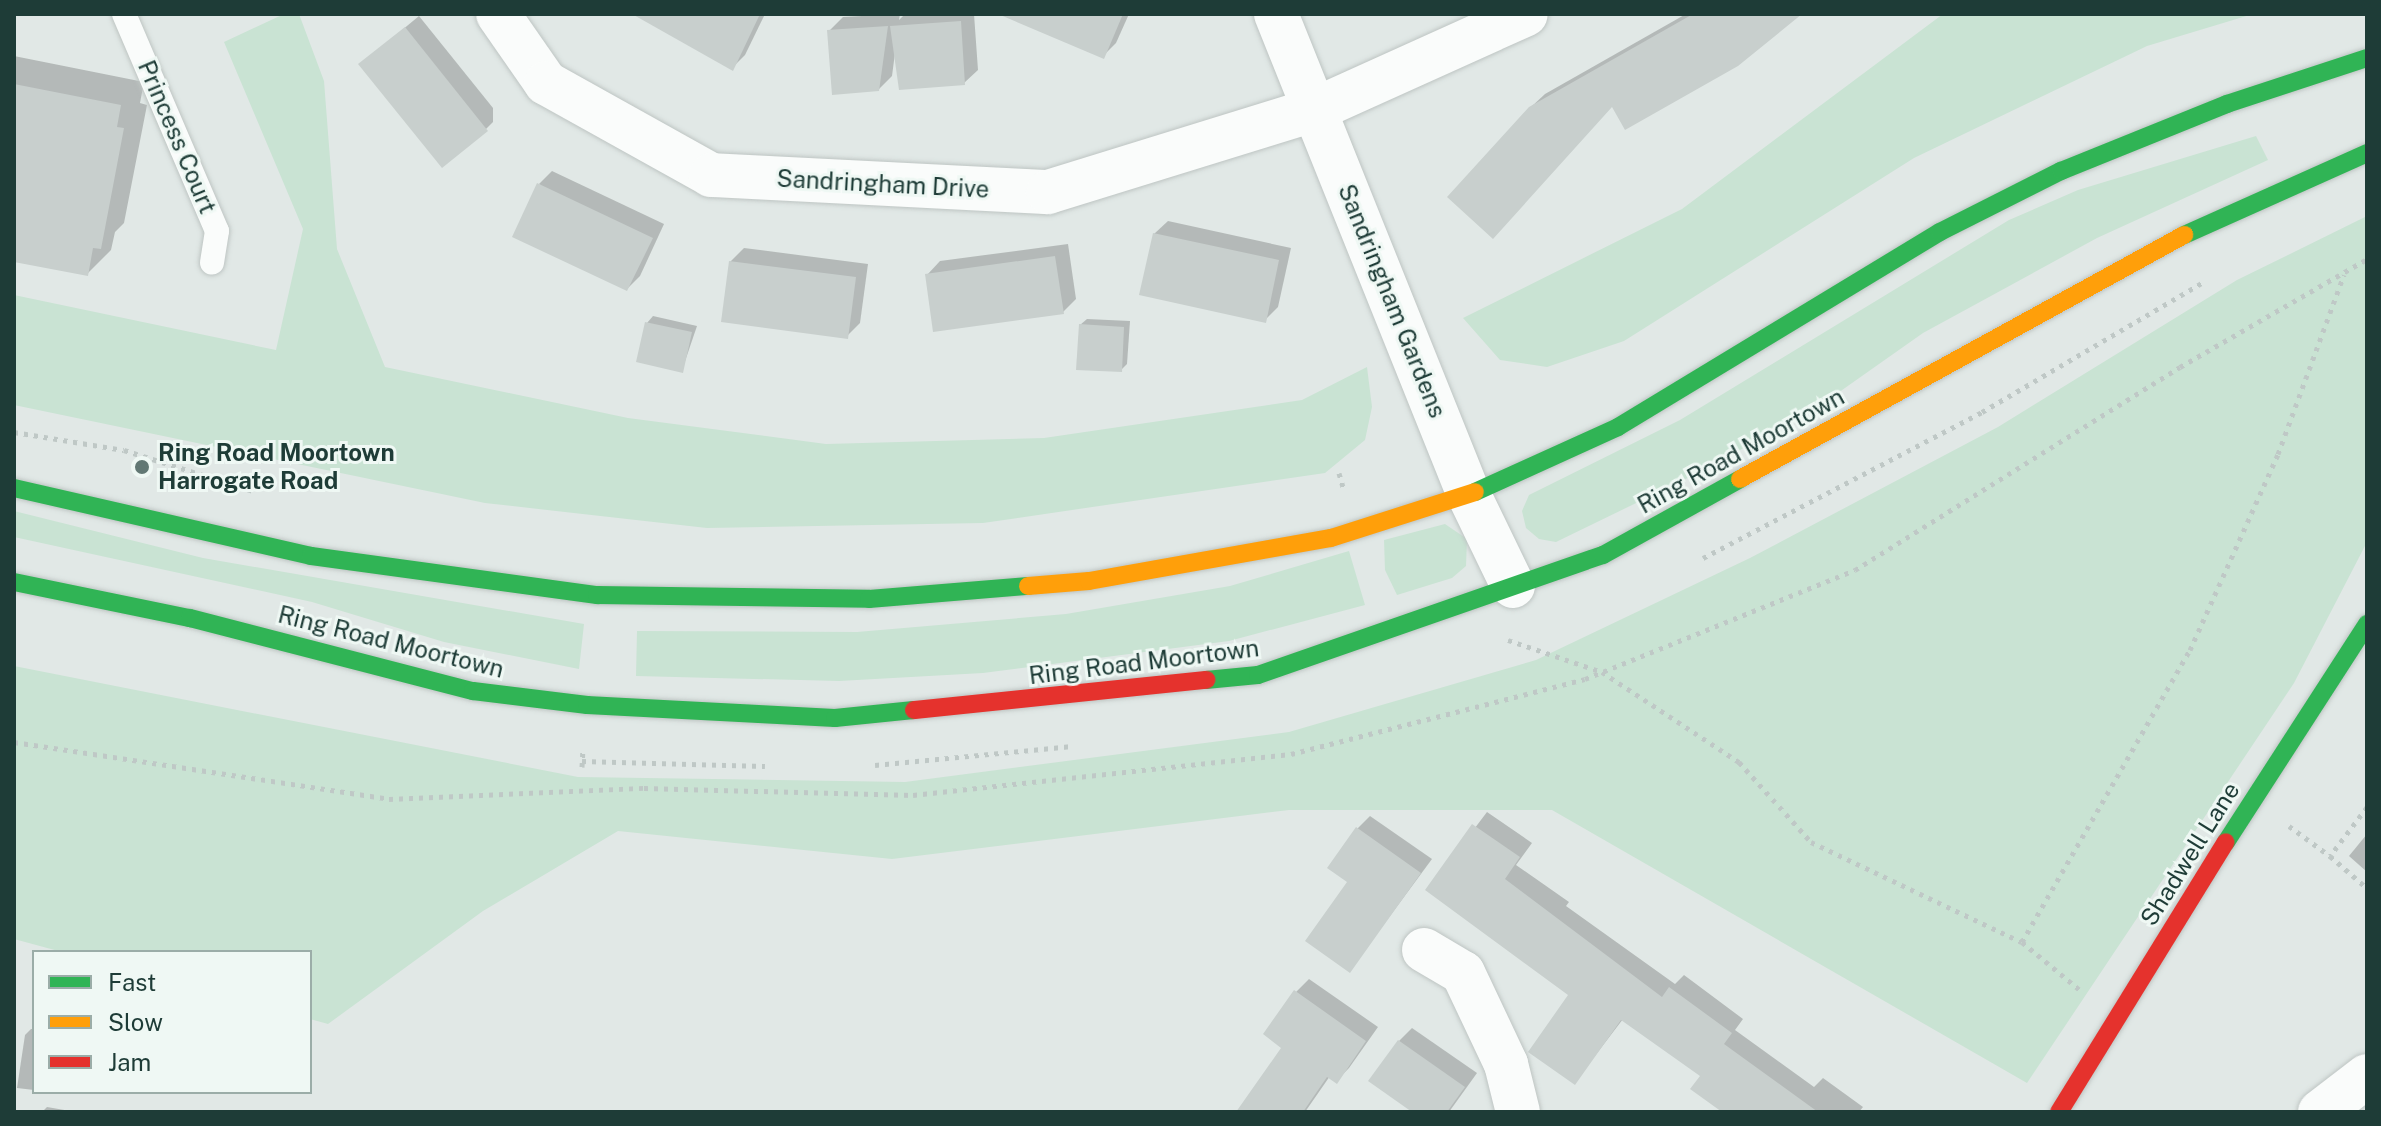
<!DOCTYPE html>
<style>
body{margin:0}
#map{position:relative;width:2381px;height:1126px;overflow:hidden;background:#e1e8e6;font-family:"Public Sans",sans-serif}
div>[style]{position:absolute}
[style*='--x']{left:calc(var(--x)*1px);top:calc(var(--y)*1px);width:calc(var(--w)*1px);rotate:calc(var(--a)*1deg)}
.green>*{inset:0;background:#c9e3d3}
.shadow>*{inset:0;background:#0003}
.building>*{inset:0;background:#c8cfcd}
.path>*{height:5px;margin-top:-2.5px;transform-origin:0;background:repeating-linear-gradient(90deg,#bfc8c6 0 4px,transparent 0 10px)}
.roads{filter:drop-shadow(0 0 2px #bec5c3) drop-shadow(0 0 2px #bec5c3)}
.lane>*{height:24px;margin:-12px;padding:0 12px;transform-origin:12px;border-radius:12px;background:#fafcfb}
.street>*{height:44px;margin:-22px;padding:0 22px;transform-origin:22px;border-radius:22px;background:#fafcfb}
.fast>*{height:18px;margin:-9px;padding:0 9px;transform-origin:9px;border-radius:9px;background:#30b455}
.slow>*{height:18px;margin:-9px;padding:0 9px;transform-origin:9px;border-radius:9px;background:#ff9f0a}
.jam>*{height:18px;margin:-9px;padding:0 9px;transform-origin:9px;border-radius:9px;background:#e5322d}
.dots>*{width:22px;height:22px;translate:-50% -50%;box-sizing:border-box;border:4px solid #eff8f4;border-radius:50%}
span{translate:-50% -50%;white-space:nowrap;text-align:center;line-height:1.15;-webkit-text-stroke:6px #eff8f4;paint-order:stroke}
.street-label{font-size:24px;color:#1e3c37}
.poi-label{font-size:24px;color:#1e3c37;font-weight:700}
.left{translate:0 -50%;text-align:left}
.frame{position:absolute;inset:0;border:16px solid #1e3c37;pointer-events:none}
.legend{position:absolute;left:32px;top:950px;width:280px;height:144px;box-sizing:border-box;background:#eff8f4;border:2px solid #9bada8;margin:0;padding:10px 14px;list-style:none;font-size:24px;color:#1e3c37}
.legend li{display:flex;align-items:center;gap:16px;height:40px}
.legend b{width:40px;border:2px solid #9bada8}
</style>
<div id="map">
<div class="green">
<div style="clip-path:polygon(284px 14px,299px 14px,324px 81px,337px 249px,385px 367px,628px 418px,826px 444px,1044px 438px,1302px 400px,1367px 367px,1372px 407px,1365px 440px,1325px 473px,983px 523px,707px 528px,485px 503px,14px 405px,14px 295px,276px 350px,303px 229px,224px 42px)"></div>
<div style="clip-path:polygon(1943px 14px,2253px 14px,2147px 46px,1914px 158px,1624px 341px,1547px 367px,1500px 360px,1463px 318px,1682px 209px)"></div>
<div style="clip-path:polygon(2256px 136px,2268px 160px,2097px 238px,1923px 333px,1818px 407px,1702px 471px,1556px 542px,1539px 539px,1526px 528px,1522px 511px,1529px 495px,1680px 420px,2009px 220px,2078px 190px)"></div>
<div style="clip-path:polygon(2367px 216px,2367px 542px,2294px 683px,2027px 1083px,1552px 810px,1289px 810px,892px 859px,618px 831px,483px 911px,328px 1024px,310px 1019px,310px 952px,62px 952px,14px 939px,14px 666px,578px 777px,905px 782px,1289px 732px,1536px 660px,1750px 558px,1998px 427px,2237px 280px)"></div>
<div style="clip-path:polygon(14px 511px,203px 558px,584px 624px,579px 669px,444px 642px,312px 602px,14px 537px)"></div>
<div style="clip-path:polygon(1445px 524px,1467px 539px,1466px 566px,1452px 578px,1397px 595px,1385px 570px,1384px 540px)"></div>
<div style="clip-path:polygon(1349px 551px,1365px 605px,1229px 641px,983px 673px,839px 681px,636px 676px,637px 631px,857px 632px,1066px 614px,1230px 586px)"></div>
</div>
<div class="shadow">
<div style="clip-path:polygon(634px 14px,765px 14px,745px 55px,732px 68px)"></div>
<div style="clip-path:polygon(900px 14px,899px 20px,905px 14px,974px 14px,978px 70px,964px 83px,895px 53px,892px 76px,878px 90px,830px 30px,843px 17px)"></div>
<div style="clip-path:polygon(1054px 14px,1129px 14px,1116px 43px,1103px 56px)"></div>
<div style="clip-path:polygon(1686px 14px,1799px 14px,1613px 105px,1530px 108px,1545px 94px)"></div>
<div style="clip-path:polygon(419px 16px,493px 108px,493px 122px,479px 136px,361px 64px)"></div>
<div style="clip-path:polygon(14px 56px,144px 82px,140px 103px,147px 105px,124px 223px,115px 232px,111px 250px,87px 274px,14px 260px)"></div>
<div style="clip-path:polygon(552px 171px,664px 224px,640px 276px,627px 289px,539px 184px)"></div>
<div style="clip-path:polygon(1168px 221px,1291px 248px,1278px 307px,1265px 320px,1154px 234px)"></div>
<div style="clip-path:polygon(1068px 244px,1076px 299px,1063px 312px,927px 275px,940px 261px)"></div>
<div style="clip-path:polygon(744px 248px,868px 264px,860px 323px,847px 336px,730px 262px)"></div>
<div style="clip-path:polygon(653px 316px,697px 326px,682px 370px,647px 323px)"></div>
<div style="clip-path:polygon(1087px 319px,1130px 321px,1127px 364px,1121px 370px,1080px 325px)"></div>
<div style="clip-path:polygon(1487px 812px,1532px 843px,1516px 865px,1569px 902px,1566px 906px,1675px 984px,1684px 975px,1743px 1019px,1735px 1030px,1814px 1087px,1823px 1078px,1863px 1107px,1859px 1112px,1725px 1112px,1702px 1076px,1623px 1019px,1575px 1082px,1571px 994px,1428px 890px)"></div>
<div style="clip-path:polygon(1370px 816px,1432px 859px,1350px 970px,1350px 882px,1357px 829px)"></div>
<div style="clip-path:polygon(2367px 834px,2367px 872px,2349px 856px)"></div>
<div style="clip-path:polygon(1309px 979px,1378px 1027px,1349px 1068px,1336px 1081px,1330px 1076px,1305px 1112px,1239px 1112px,1284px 1047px,1296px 992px)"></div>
<div style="clip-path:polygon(1412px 1028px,1477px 1073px,1449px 1112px,1416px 1112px,1399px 1041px)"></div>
<div style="clip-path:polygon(31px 1029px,34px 1029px,34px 1090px,17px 1088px,25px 1035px)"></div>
<div style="clip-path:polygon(47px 1107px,76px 1112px,42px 1112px)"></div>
</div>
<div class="building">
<div style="clip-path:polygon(632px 14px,760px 14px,733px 71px)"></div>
<div style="clip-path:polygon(998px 14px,1123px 14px,1104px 59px)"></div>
<div style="clip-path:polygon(1693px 14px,1802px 14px,1738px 66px,1625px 130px,1612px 107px,1493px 239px,1447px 197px,1529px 107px)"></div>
<div style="clip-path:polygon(961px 21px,965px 85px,899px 90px,890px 26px)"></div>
<div style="clip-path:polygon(888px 26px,879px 91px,832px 95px,827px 30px)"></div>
<div style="clip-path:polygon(405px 27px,488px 131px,442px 168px,358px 64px)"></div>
<div style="clip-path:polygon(14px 84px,121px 105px,117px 127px,124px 128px,110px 202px,101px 249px,93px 248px,88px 276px,14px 262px)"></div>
<div style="clip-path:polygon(537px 183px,653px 238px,627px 291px,512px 237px)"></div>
<div style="clip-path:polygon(1153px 233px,1279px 260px,1266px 323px,1139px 295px)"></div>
<div style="clip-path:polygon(1055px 256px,1064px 314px,933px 332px,925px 274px)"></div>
<div style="clip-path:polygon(729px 261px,856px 277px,848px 339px,721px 322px)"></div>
<div style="clip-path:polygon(645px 322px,692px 332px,683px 373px,636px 362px)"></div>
<div style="clip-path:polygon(1079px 324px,1124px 327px,1122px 372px,1076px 370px)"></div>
<div style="clip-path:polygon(1472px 824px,1520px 857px,1505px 879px,1662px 997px,1669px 987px,1732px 1033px,1724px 1044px,1818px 1112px,1722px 1112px,1690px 1089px,1700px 1076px,1621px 1020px,1575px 1085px,1528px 1052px,1568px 995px,1425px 890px)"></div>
<div style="clip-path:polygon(1356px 827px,1421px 873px,1350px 973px,1305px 941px,1347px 882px,1327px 868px)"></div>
<div style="clip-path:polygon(1294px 990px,1366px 1041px,1337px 1084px,1327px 1077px,1303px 1112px,1236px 1112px,1281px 1048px,1263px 1034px)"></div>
<div style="clip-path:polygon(1398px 1040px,1465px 1087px,1447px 1112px,1412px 1112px,1368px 1081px)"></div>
</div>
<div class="path">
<div style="--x:14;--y:432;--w:111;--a:9.3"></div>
<div style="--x:124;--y:450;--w:135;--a:17.6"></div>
<div style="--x:1339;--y:473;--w:15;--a:74"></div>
<div style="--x:1703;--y:558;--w:315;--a:-27.6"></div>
<div style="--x:1982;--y:412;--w:255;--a:-30.4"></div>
<div style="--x:1508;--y:640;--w:99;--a:18.8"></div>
<div style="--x:1602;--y:672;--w:164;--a:33.3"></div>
<div style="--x:1739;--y:762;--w:108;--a:48"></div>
<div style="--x:1811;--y:842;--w:233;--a:25.4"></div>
<div style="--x:2022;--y:942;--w:77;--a:39.7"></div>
<div style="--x:14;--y:742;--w:379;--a:8.6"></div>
<div style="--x:389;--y:799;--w:255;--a:-2.5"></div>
<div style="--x:644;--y:788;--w:269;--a:1.5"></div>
<div style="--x:913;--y:795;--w:380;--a:-6.2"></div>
<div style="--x:1291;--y:754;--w:303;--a:-14.3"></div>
<div style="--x:1585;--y:679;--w:291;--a:-22"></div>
<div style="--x:1855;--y:570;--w:383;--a:-32"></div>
<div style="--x:2180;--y:367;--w:216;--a:-30"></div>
<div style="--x:582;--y:761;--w:183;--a:1.6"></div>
<div style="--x:875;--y:765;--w:198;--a:-5.5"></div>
<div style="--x:582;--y:767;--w:18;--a:-87"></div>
<div style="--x:2367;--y:807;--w:61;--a:127.1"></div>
<div style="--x:2330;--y:856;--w:49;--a:40.9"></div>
<div style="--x:2289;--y:826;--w:51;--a:36.2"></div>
<div style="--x:2022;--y:942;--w:337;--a:-60.1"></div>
<div style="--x:2190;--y:650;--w:215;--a:-65.8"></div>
<div style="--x:2278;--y:454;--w:191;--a:-69.8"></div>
</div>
<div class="roads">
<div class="lane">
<div style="--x:124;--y:14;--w:236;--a:66.8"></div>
<div style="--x:217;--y:231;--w:32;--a:99"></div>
</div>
<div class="street">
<div style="--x:498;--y:14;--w:84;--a:55.2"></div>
<div style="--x:546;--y:83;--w:189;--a:29.1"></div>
<div style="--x:711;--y:175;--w:337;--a:2.9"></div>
<div style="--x:1048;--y:192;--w:281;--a:-17.2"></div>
<div style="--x:1316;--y:109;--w:230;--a:-24.3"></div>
<div style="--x:1276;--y:14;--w:518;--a:68.14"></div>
<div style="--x:1469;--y:495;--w:101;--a:64.2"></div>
<div style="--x:1424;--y:950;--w:45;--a:30.5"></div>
<div style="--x:1463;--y:973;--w:101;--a:64.7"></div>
<div style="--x:1506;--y:1064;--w:49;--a:76"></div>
<div style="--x:2320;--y:1112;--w:59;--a:-37.5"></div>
</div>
<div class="fast">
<div style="--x:2184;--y:235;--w:201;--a:-24.1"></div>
<div style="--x:14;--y:488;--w:305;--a:12.9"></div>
<div style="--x:311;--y:556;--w:289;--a:7.8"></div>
<div style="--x:597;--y:595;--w:272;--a:0.8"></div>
<div style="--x:869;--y:599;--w:160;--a:-4.7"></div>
<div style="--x:1475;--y:492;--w:157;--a:-24.4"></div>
<div style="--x:1618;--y:427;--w:376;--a:-31.2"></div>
<div style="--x:1940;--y:232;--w:136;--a:-26.8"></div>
<div style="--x:2061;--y:171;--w:179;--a:-22"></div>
<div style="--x:2227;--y:104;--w:147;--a:-18.2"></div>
<div style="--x:14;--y:582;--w:180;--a:11.6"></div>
<div style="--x:190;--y:618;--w:292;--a:14.5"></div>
<div style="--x:473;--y:691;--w:115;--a:7"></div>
<div style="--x:587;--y:705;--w:248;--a:3"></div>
<div style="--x:835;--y:718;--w:79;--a:-5.8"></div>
<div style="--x:1206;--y:680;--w:52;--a:-5.5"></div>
<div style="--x:1258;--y:675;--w:365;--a:-19.2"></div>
<div style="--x:1603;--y:555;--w:157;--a:-29"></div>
<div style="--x:2226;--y:842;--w:260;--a:-57.1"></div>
</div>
<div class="slow">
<div style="--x:1740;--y:479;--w:507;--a:-28.79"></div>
<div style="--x:1028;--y:586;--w:61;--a:-4.7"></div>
<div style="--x:1089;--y:581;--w:246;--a:-10.1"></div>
<div style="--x:1331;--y:538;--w:151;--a:-17.7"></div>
</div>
<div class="jam">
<div style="--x:914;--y:710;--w:294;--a:-5.9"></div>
<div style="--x:2059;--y:1112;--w:317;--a:-58.3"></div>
</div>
</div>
<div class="dots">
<div style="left:142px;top:467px;background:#627874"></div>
</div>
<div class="street-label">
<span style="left:177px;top:137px;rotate:67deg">Princess Court</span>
<span style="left:883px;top:184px;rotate:3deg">Sandringham Drive</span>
<span style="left:1392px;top:301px;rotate:68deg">Sandringham Gardens</span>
<span style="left:1741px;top:451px;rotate:-29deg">Ring Road Moortown</span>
<span style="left:391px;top:642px;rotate:14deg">Ring Road Moortown</span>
<span style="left:1144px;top:662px;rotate:-7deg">Ring Road Moortown</span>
<span style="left:2190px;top:854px;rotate:-58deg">Shadwell Lane</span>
</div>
<div class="poi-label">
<span class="left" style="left:158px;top:467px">Ring Road Moortown<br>Harrogate Road</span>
</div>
<div class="frame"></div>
<ul class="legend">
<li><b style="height:10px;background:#30b455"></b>Fast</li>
<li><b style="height:10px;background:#ff9f0a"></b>Slow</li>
<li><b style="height:10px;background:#e5322d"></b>Jam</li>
</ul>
</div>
